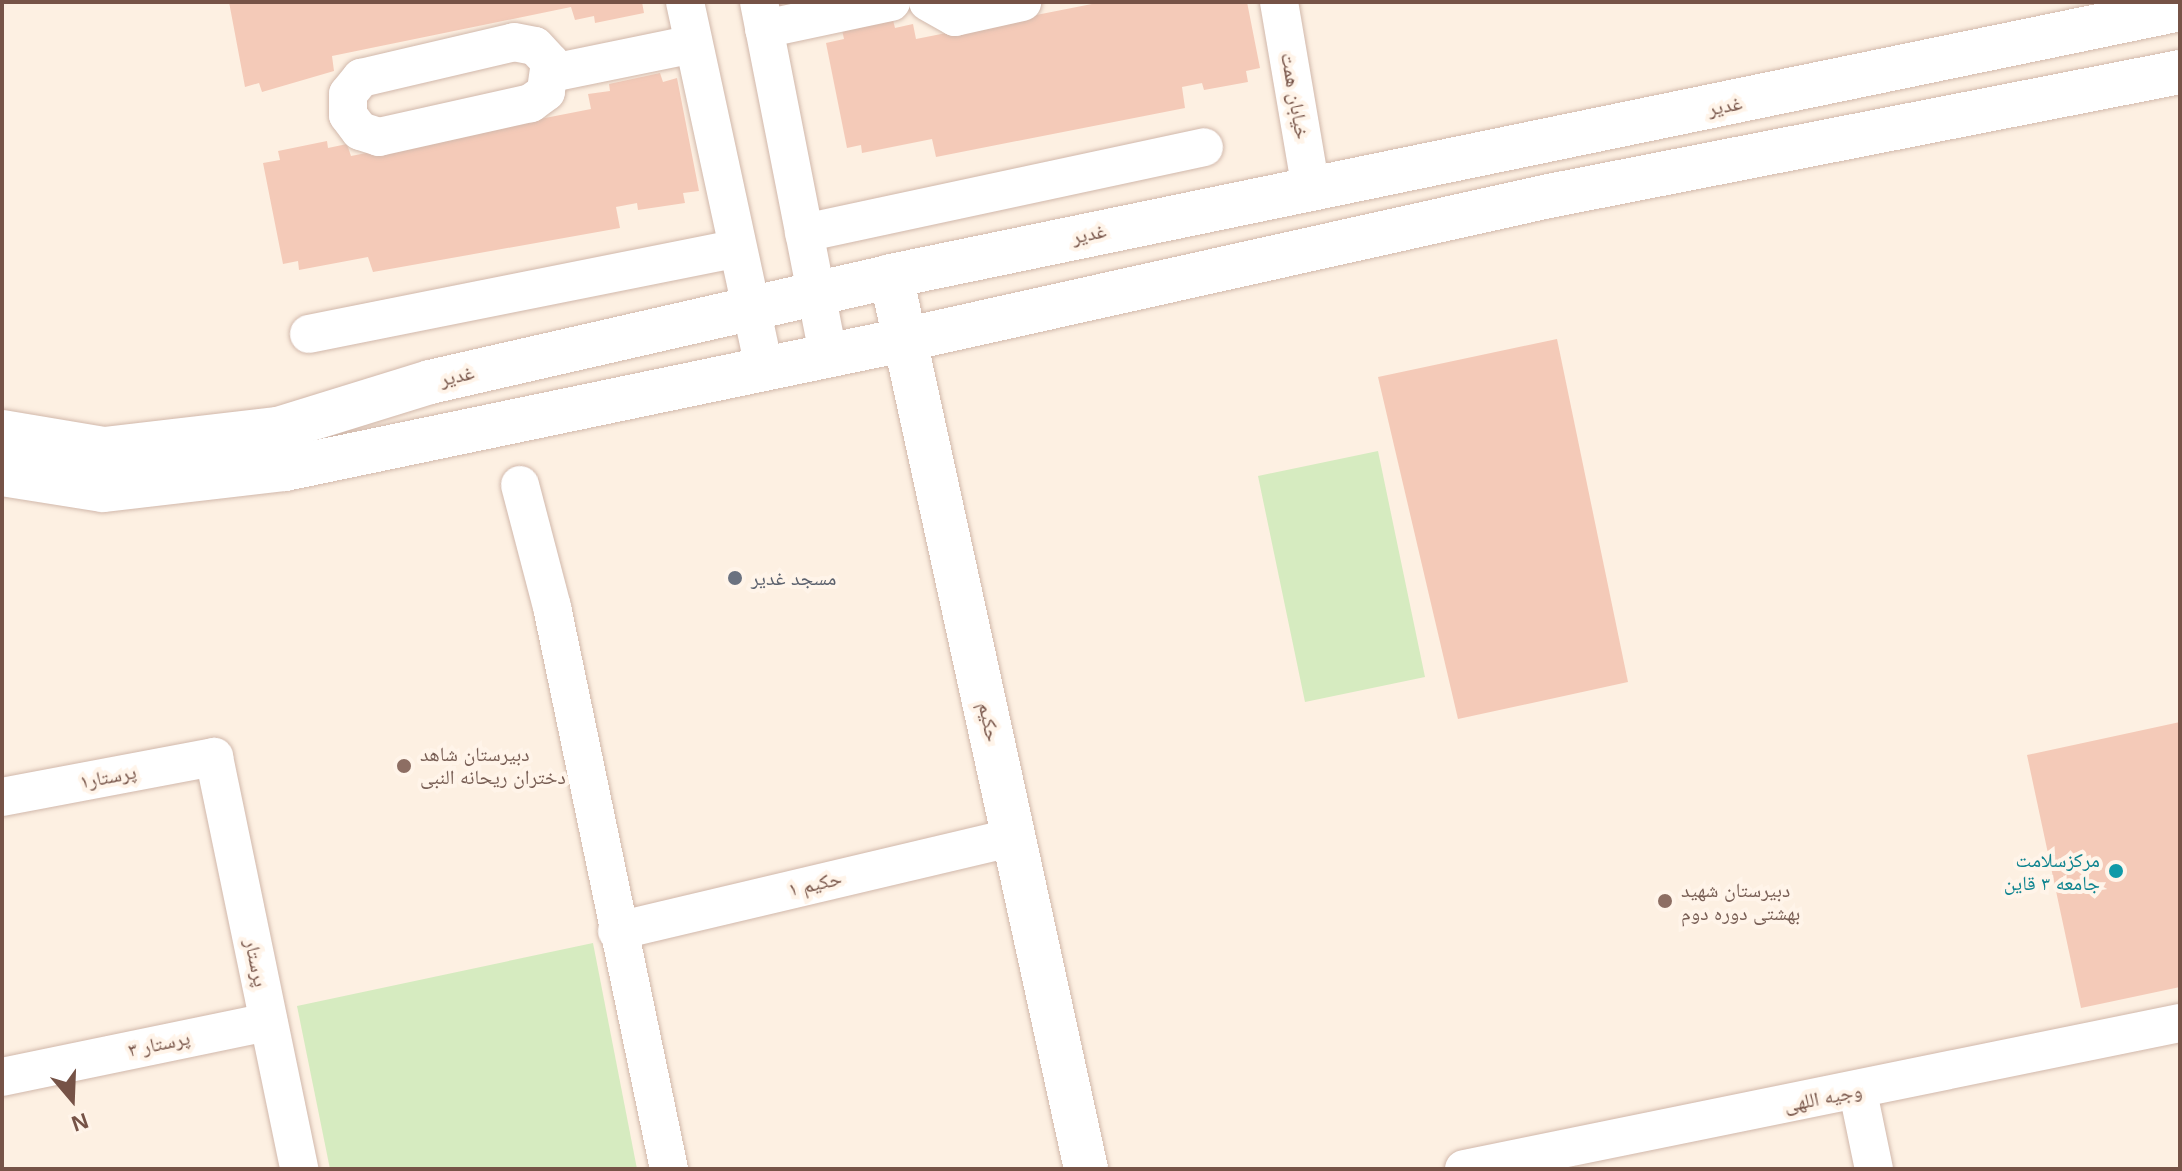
<!DOCTYPE html>
<meta charset="utf-8">
<style>
body{margin:0}
#map{position:relative;width:2182px;height:1171px;overflow:hidden;background:#fdf0e2;font-family:Arial,"Noto Naskh Arabic",sans-serif}
div>[style]{position:absolute}
[style*='--x']{left:calc(var(--x)*1px);top:calc(var(--y)*1px);width:calc(var(--w)*1px);rotate:calc(var(--a)*1deg)}
.green>*{inset:0;background:#d6ebc0}
.building>*{inset:0;background:#f4cab8}
.roads{filter:drop-shadow(0 0 2px #d1b8ab) drop-shadow(0 0 2px #d1b8ab)}
.street>*{height:38px;margin:-19px;padding:0 19px;transform-origin:19px;border-radius:19px;background:#fff}
.secondary>*{height:44px;margin:-22px;padding:0 22px;transform-origin:22px;border-radius:22px;background:#fff}
.dots>*{width:22px;height:22px;translate:-50% -50%;box-sizing:border-box;border:4px solid #fff4e9;border-radius:50%}
span{translate:-50% -50%;white-space:nowrap;text-align:center;line-height:1.15;-webkit-text-stroke:8px #fff4e9;paint-order:stroke}
.street-label{font-size:20px;color:#765347}
.worship-label{font-size:20px;color:#5b616d}
.left{translate:0 -50%;text-align:left}
.education-label{font-size:20px;color:#785e54}
.culture-label{font-size:20px;color:#0d838f}
.right{translate:-100% -50%;text-align:right}
.frame{position:absolute;inset:0;border:4px solid #765347;pointer-events:none}
.north{position:absolute;left:32px;top:1059px;width:80px;height:80px;-webkit-text-stroke:6px #fff4e9;paint-order:stroke;rotate:161deg;font-size:22px;font-weight:700;line-height:32px;text-align:center;color:#765347}
.north::after{content:'';display:block;margin:auto;width:28px;height:36px;background:#765347;clip-path:polygon(50% 0,100% 100%,50% 72%,0 100%)}
</style>
<div id="map">
<div class="green">
<div style="clip-path:polygon(1378px 451px,1425px 677px,1305px 702px,1258px 476px)"></div>
<div style="clip-path:polygon(593px 943px,637px 1169px,330px 1169px,297px 1006px)"></div>
</div>
<div class="building">
<div style="clip-path:polygon(229px 2px,642px 2px,644px 13px,595px 23px,594px 16px,575px 20px,571px 7px,332px 56px,334px 71px,262px 92px,259px 83px,245px 87px)"></div>
<div style="clip-path:polygon(1102px 2px,1247px 2px,1260px 68px,1246px 71px,1248px 82px,1204px 90px,1202px 83px,1182px 87px,1185px 108px,936px 157px,932px 139px,862px 153px,861px 145px,847px 148px,826px 43px,844px 39px,842px 30px,893px 20px,895px 28px,913px 24px,916px 39px)"></div>
<div style="clip-path:polygon(660px 73px,663px 82px,677px 78px,699px 191px,683px 193px,685px 203px,638px 210px,637px 203px,616px 207px,620px 228px,373px 272px,368px 257px,299px 270px,298px 261px,283px 264px,263px 163px,280px 160px,278px 151px,327px 141px,328px 148px,347px 144px,351px 156px,591px 109px,588px 94px,610px 91px,609px 84px)"></div>
<div style="clip-path:polygon(1557px 339px,1628px 682px,1458px 719px,1378px 377px)"></div>
<div style="clip-path:polygon(2180px 722px,2180px 987px,2081px 1008px,2027px 755px)"></div>
</div>
<div class="roads">
<div class="street">
<div style="--x:685;--y:2;--w:373;--a:77.8"></div>
<div style="--x:759;--y:2;--w:359;--a:78.9"></div>
<div style="--x:928;--y:2;--w:31;--a:29"></div>
<div style="--x:955;--y:17;--w:69;--a:-12.6"></div>
<div style="--x:1279;--y:2;--w:191;--a:80.3"></div>
<div style="--x:764;--y:29;--w:130;--a:-12"></div>
<div style="--x:514;--y:42;--w:21;--a:11"></div>
<div style="--x:535;--y:46;--w:22;--a:47"></div>
<div style="--x:550;--y:62;--w:30;--a:98"></div>
<div style="--x:546;--y:92;--w:19;--a:144"></div>
<div style="--x:531;--y:103;--w:156;--a:167.4"></div>
<div style="--x:379;--y:137;--w:20;--a:-162"></div>
<div style="--x:360;--y:131;--w:20;--a:-127"></div>
<div style="--x:348;--y:115;--w:21;--a:-90"></div>
<div style="--x:348;--y:94;--w:21;--a:-51"></div>
<div style="--x:361;--y:78;--w:157;--a:-13.2"></div>
<div style="--x:552;--y:73;--w:144;--a:-11.6"></div>
<div style="--x:804;--y:233;--w:409;--a:-12.1"></div>
<div style="--x:309;--y:334;--w:433;--a:-11.3"></div>
<div style="--x:520;--y:485;--w:126;--a:75.3"></div>
<div style="--x:552;--y:607;--w:574;--a:78.24"></div>
<div style="--x:2;--y:797;--w:216;--a:-10.7"></div>
<div style="--x:214;--y:757;--w:421;--a:78.3"></div>
<div style="--x:617;--y:931;--w:408;--a:-13.3"></div>
<div style="--x:2;--y:1077;--w:272;--a:-11.7"></div>
<div style="--x:1858;--y:1092;--w:79;--a:78.3"></div>
<div style="--x:1464;--y:1169;--w:731;--a:-11.53"></div>
</div>
<div class="secondary">
<div style="--x:891;--y:276;--w:914;--a:77.68"></div>
<div style="--x:2;--y:432;--w:103;--a:9.5"></div>
<div style="--x:104;--y:449;--w:175;--a:-6.6"></div>
<div style="--x:278;--y:429;--w:159;--a:-17.2"></div>
<div style="--x:430;--y:382;--w:473;--a:-12.9"></div>
<div style="--x:891;--y:276;--w:1316;--a:-11.7"></div>
<div style="--x:2;--y:474;--w:102;--a:9"></div>
<div style="--x:103;--y:490;--w:183;--a:-6.6"></div>
<div style="--x:285;--y:469;--w:636;--a:-11.79"></div>
<div style="--x:908;--y:339;--w:657;--a:-12.58"></div>
<div style="--x:1549;--y:196;--w:643;--a:-11.12"></div>
</div>
</div>
<div class="dots">
<div style="left:735px;top:578px;background:#6b7280"></div>
<div style="left:404px;top:766px;background:#8d6e63"></div>
<div style="left:2116px;top:871px;background:#0f9aa8"></div>
<div style="left:1665px;top:901px;background:#8d6e63"></div>
</div>
<div class="street-label">
<span style="left:1295px;top:96px;rotate:80deg">خیابان همت</span>
<span style="left:1725px;top:106px;rotate:-11deg">غدیر</span>
<span style="left:1089px;top:234px;rotate:-12deg">غدیر</span>
<span style="left:457px;top:376px;rotate:-13deg">غدیر</span>
<span style="left:989px;top:722px;rotate:78deg">حکیم</span>
<span style="left:108px;top:777px;rotate:-11deg">پرستار۱</span>
<span style="left:815px;top:884px;rotate:-13deg">حکیم ۱</span>
<span style="left:256px;top:963px;rotate:78deg">پرستار</span>
<span style="left:159px;top:1044px;rotate:-12deg">پرستار ۳</span>
<span style="left:1823px;top:1098px;rotate:-11deg">وجیه اللهی</span>
</div>
<div class="worship-label">
<span class="left" style="left:751px;top:578px">مسجد غدیر</span>
</div>
<div class="education-label">
<span class="left" style="left:420px;top:766px">دبیرستان شاهد<br>دختران ریحانه النبی</span>
<span class="left" style="left:1681px;top:902px">دبیرستان شهید<br>بهشتی دوره دوم</span>
</div>
<div class="culture-label">
<span class="right" style="left:2100px;top:872px">مرکزسلامت<br>جامعه ۳ قاین</span>
</div>
<div class="frame"></div>
<div class="north">N</div>
</div>
